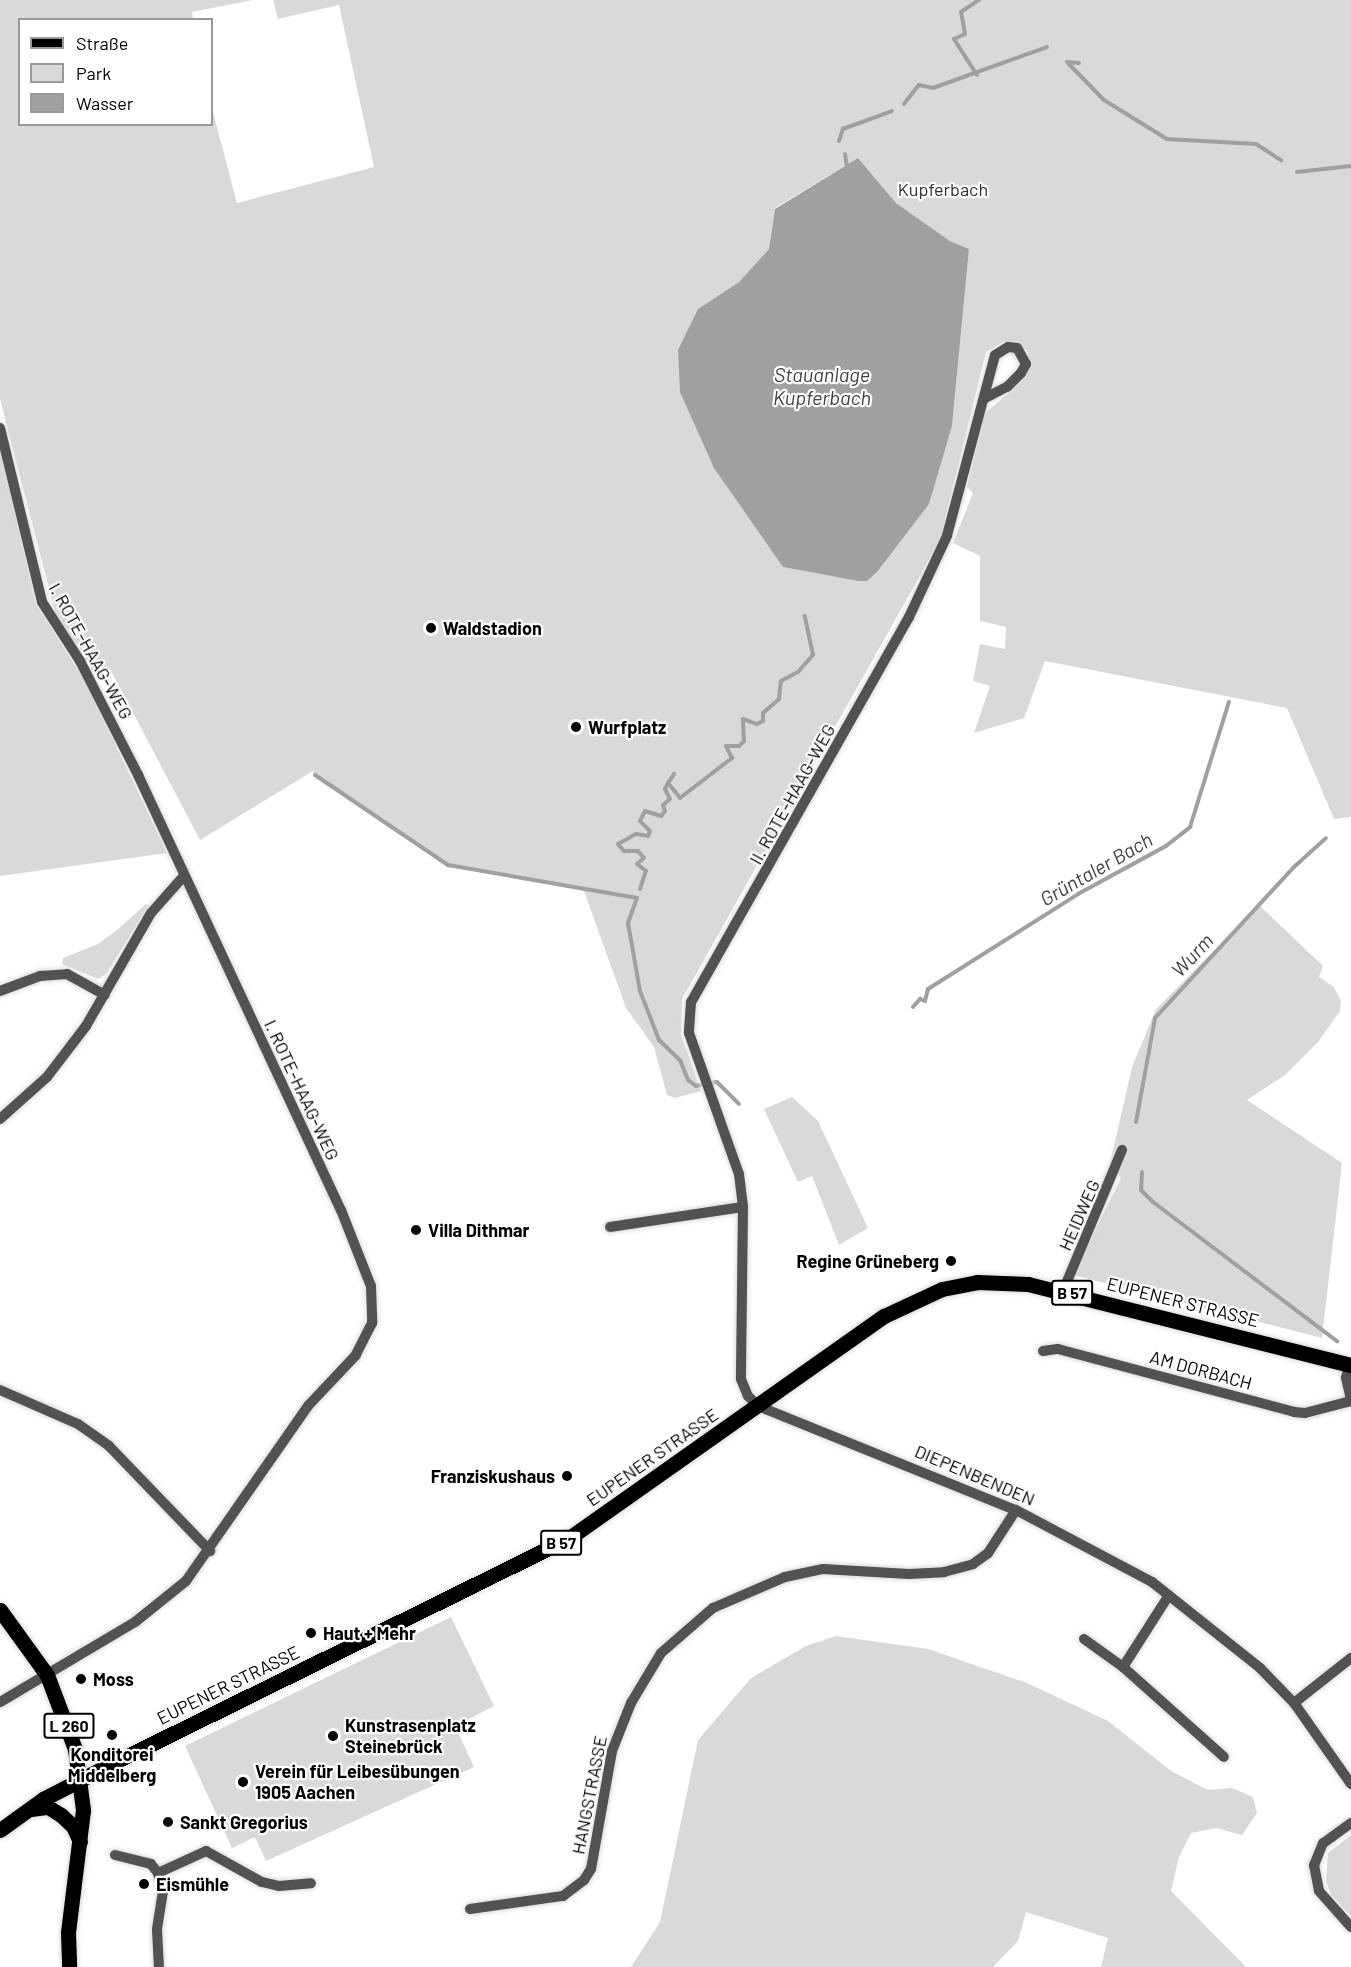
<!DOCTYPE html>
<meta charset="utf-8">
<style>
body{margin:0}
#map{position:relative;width:1351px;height:1967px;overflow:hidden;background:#fff;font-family:Barlow,sans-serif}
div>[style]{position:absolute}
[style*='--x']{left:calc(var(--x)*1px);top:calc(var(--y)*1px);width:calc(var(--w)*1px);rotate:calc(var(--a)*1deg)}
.green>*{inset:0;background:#d9d9d9}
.water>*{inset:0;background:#a0a0a0}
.stream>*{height:4px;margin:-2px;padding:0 2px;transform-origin:2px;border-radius:2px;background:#a0a0a0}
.roads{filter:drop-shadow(0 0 2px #dbdbdb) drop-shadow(0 0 2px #dbdbdb)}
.minor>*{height:10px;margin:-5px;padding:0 5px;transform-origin:5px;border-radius:5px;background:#525252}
.primary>*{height:15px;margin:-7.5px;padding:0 7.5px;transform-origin:7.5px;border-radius:7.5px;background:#000}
.dots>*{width:16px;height:16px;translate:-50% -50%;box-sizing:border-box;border:3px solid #fff;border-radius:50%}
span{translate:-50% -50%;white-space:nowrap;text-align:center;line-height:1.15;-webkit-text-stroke:4.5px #fff;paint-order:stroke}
.shield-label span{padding:2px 4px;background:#fff;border:2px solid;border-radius:4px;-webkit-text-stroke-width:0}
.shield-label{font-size:16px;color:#000;font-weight:700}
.park-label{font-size:18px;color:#303030}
.poi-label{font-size:18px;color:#000;font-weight:700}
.left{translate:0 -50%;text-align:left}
.right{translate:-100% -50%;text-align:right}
.street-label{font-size:18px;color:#000}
.water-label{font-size:20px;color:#414141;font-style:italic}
.legend{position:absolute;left:18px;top:18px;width:195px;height:108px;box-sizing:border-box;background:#fff;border:2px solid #999;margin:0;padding:8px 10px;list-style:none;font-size:18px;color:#000}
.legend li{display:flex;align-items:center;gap:12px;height:30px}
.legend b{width:30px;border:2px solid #999}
</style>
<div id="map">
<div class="green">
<div style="clip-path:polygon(evenodd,0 0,253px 0,192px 12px,193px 19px,20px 20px,20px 124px,212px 124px,213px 112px,237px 203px,374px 167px,339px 5px,278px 19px,273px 0,1351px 0,1351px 817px,1334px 819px,1287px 708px,1045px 661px,1024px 718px,974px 733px,990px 686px,973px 681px,980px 644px,1005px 649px,1006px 627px,980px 621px,980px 556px,953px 543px,973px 493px,967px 487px,985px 413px,1010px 392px,1030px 364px,1027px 350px,1003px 342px,986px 352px,940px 540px,682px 999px,681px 1035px,701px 1091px,675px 1098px,667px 1095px,654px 1047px,626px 1008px,584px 891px,447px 866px,314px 776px,313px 771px,200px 840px,110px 669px,95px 677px,56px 615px,0 399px,0 0,858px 158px,896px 203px,950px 241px,969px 249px,952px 426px,929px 503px,877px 572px,867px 581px,858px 581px,783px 567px,698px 309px,739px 282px,769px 249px,775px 208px,858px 158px)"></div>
<div style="clip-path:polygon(0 443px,35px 602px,86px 683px,167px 853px,0 876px)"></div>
<div style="clip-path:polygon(146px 904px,149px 905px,106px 974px,98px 979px,62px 964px,63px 958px,98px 944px,116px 931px)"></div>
<div style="clip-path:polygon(1259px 905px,1323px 966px,1319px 977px,1334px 987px,1341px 1001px,1340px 1011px,1318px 1042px,1285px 1075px,1247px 1100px,1342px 1163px,1322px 1338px,1073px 1275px,1121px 1178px,1110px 1164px,1132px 1067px,1156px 1009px)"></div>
<div style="clip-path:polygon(792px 1097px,818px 1121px,868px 1228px,839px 1245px,812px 1176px,798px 1182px,764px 1109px)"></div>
<div style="clip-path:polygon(451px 1617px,494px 1706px,455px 1726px,474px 1767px,266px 1861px,255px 1837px,232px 1848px,185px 1746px)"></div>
<div style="clip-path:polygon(836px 1636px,928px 1649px,1027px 1683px,1108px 1721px,1171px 1771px,1208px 1790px,1232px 1788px,1253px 1797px,1257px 1813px,1242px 1835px,1216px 1828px,1191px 1833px,1179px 1857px,1171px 1891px,1246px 1967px,1101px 1967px,1108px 1938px,1026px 1912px,1018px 1941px,993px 1967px,631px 1967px,660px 1922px,698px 1740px,751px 1678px,806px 1646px)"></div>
<div style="clip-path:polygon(1351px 1835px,1351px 1916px,1331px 1895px,1326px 1881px,1328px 1853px)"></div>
</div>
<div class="water">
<div style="clip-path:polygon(858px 158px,896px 203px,950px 241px,969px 249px,952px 426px,929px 504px,877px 572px,867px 581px,858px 581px,783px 567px,714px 468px,680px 392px,678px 350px,698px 309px,739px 282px,769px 249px,775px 209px)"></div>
</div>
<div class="stream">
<div style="--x:1067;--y:62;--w:53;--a:45.8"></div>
<div style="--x:1104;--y:100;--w:74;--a:31.8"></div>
<div style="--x:1167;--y:139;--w:89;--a:3.2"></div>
<div style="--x:1256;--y:144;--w:30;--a:33"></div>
<div style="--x:1068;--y:62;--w:11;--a:5"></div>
<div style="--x:977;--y:75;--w:43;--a:-122.6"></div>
<div style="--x:954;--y:39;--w:12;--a:-24"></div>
<div style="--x:965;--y:34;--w:22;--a:-100"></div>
<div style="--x:961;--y:12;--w:22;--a:-34"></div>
<div style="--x:904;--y:104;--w:24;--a:-52"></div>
<div style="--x:919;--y:85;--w:14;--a:12"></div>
<div style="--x:933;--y:88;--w:121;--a:-19.8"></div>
<div style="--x:839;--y:141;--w:13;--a:-72"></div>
<div style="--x:843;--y:129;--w:52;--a:-20.2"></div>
<div style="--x:845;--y:154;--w:13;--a:81"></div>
<div style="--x:1297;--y:172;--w:54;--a:-6.3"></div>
<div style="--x:315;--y:775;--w:161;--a:34.1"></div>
<div style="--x:448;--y:865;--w:192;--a:9.9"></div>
<div style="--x:637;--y:898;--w:27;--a:110"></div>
<div style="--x:628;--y:923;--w:69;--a:80"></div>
<div style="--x:640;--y:991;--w:53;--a:68.8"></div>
<div style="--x:659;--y:1040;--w:29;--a:44"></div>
<div style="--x:680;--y:1060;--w:22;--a:68"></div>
<div style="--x:688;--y:1080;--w:10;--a:37"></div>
<div style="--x:696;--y:1086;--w:21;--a:-11"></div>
<div style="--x:717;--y:1082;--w:31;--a:45"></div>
<div style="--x:668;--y:783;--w:11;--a:-56"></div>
<div style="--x:640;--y:889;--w:19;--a:-72"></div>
<div style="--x:646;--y:871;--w:11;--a:-142"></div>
<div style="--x:637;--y:864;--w:9;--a:-41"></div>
<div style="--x:644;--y:858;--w:9;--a:-131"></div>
<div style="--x:638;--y:851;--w:14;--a:180"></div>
<div style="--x:624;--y:851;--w:9;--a:-131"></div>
<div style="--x:618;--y:844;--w:21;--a:-29"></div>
<div style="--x:636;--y:834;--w:12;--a:9"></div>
<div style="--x:648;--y:836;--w:5;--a:-68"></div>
<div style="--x:650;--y:831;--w:14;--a:-135"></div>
<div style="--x:640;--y:821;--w:11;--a:-63"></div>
<div style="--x:645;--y:811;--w:17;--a:17"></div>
<div style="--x:661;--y:816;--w:6;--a:-51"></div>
<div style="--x:665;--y:811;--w:6;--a:-108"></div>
<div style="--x:663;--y:805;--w:9;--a:-41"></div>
<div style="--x:670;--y:799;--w:11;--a:-117"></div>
<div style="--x:665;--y:789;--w:7;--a:-63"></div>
<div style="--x:668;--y:783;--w:19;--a:51"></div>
<div style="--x:680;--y:798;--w:66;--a:-37.6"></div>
<div style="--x:732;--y:758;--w:13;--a:-117"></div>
<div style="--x:726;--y:746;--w:13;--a:0"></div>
<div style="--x:739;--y:746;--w:7;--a:-45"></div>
<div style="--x:744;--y:741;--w:22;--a:-93"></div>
<div style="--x:743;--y:719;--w:15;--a:20"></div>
<div style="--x:757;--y:724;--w:7;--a:-27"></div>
<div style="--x:763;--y:721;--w:8;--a:-90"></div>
<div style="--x:763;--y:713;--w:21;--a:-41"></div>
<div style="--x:779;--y:699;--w:18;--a:-84"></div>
<div style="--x:781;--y:681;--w:19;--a:-28"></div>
<div style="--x:798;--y:672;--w:23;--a:-49"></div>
<div style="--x:813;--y:655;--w:40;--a:-102"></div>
<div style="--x:913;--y:1007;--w:11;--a:-49"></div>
<div style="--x:920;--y:999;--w:5;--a:22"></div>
<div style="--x:925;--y:1001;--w:12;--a:-76"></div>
<div style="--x:928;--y:989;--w:178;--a:-32.3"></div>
<div style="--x:1078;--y:894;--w:100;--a:-28.6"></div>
<div style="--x:1166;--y:846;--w:31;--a:-38"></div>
<div style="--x:1190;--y:827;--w:131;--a:-72.7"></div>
<div style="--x:1136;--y:1122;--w:106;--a:-79.6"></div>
<div style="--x:1155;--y:1018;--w:205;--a:-47.4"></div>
<div style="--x:1294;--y:867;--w:43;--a:-42.2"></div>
<div style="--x:1142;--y:1172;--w:18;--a:93"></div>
<div style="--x:1141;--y:1190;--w:17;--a:45"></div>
<div style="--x:1153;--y:1202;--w:231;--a:37.1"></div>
</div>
<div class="roads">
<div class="minor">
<div style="--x:985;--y:398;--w:25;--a:-27"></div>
<div style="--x:1007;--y:387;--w:20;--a:-45"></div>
<div style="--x:1021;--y:373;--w:10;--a:-61"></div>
<div style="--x:1026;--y:364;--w:18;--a:-119"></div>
<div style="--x:1017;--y:348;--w:9;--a:-174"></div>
<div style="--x:1008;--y:347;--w:15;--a:148"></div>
<div style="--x:995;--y:355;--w:187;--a:104.9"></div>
<div style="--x:947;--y:536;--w:89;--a:115.1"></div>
<div style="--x:909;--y:617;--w:442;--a:119.5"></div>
<div style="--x:691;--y:1002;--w:31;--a:94"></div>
<div style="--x:689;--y:1033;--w:150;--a:70.5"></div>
<div style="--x:739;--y:1174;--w:33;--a:83"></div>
<div style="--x:743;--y:1207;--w:172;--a:90.7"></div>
<div style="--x:741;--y:1379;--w:18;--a:68"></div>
<div style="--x:748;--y:1396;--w:14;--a:45"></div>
<div style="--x:758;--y:1406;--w:278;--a:22"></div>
<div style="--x:1016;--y:1510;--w:154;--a:27.9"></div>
<div style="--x:1152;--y:1582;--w:138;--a:38.5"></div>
<div style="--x:1260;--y:1668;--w:49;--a:45.8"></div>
<div style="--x:1294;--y:1703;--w:99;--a:54.9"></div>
<div style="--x:0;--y:428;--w:179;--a:76.4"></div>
<div style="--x:42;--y:602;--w:70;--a:57.2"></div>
<div style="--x:80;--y:661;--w:128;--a:63"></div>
<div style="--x:138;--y:775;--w:480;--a:65"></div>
<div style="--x:341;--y:1210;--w:82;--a:68.5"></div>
<div style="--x:371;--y:1286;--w:37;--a:88"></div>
<div style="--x:372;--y:1323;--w:36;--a:117"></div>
<div style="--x:356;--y:1355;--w:70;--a:133.3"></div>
<div style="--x:308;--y:1406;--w:213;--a:124.9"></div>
<div style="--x:186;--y:1581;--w:65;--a:141.2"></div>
<div style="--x:135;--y:1622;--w:157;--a:149.3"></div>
<div style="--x:0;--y:991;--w:43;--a:-20.6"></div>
<div style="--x:40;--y:976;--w:27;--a:-4"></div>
<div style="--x:67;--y:974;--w:43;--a:28.9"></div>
<div style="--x:0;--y:1119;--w:63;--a:-41.8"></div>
<div style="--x:47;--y:1077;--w:64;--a:-52.6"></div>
<div style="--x:86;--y:1026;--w:130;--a:-60.1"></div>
<div style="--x:151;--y:913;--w:48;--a:-48.4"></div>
<div style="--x:610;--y:1227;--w:134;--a:-8.6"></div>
<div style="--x:1063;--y:1291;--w:153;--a:-67.3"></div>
<div style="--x:1043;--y:1351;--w:15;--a:-8"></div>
<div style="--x:1058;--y:1349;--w:244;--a:14.9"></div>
<div style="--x:1294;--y:1412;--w:11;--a:5"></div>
<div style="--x:1305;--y:1413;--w:48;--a:-14.6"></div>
<div style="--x:1349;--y:1365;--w:13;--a:103"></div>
<div style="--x:1346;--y:1378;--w:22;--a:77"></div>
<div style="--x:0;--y:1390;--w:85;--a:23.6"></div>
<div style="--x:78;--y:1424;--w:38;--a:35"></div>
<div style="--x:109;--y:1446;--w:146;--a:46.1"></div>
<div style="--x:1084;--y:1639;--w:48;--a:35.7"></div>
<div style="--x:1123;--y:1667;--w:135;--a:41.7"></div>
<div style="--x:1123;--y:1667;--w:85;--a:-57.4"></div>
<div style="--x:1294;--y:1703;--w:73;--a:-38.3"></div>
<div style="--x:1351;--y:1823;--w:34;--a:144"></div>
<div style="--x:1323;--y:1843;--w:24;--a:112"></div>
<div style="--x:1314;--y:1865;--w:26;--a:79"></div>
<div style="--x:1319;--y:1891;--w:48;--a:48.4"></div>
<div style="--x:115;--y:1855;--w:37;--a:14"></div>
<div style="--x:151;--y:1864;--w:11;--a:52"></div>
<div style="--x:158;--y:1873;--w:19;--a:74"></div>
<div style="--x:163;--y:1891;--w:39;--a:99"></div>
<div style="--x:157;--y:1930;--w:37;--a:87"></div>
<div style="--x:158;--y:1873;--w:53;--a:-24.6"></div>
<div style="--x:206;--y:1851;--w:64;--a:29"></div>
<div style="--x:262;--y:1882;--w:17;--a:13"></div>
<div style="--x:279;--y:1886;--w:32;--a:-5"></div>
<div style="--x:470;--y:1909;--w:94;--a:-8"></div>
<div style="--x:563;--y:1896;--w:26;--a:-37"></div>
<div style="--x:584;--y:1880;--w:13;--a:-58"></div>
<div style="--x:591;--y:1869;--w:120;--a:-79.9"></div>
<div style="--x:612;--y:1751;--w:52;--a:-68.4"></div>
<div style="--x:631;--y:1703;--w:58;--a:-59"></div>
<div style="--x:661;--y:1653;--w:69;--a:-40.9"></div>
<div style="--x:713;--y:1608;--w:78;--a:-23.3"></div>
<div style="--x:785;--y:1577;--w:39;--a:-12"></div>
<div style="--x:823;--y:1569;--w:86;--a:3.3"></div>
<div style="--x:909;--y:1574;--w:35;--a:-3"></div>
<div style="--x:944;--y:1572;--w:30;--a:-15"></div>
<div style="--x:973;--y:1564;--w:19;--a:-36"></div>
<div style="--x:988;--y:1553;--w:51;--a:-56.9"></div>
</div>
<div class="primary">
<div style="--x:0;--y:1610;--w:80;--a:54.1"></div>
<div style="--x:47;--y:1675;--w:79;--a:69.3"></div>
<div style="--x:75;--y:1749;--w:62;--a:82.5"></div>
<div style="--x:83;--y:1810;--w:124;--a:97"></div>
<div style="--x:68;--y:1933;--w:34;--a:88"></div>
<div style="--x:31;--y:1809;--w:17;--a:-7"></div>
<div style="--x:48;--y:1807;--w:15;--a:32"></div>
<div style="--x:61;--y:1815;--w:16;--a:43"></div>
<div style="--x:73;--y:1826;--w:17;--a:66"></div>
<div style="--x:0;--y:1830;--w:53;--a:-35.8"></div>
<div style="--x:43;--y:1799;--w:81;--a:-27.2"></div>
<div style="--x:115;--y:1762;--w:506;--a:-26.26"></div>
<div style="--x:569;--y:1538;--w:385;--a:-35.2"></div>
<div style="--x:884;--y:1316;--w:64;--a:-25"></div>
<div style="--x:942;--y:1289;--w:36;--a:-11"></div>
<div style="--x:977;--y:1282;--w:51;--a:2.2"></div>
<div style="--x:1028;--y:1284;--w:333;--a:14.1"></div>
</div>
</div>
<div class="dots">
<div style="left:431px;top:628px;background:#000"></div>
<div style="left:576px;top:727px;background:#000"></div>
<div style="left:416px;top:1230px;background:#000"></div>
<div style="left:951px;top:1261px;background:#000"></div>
<div style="left:567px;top:1476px;background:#000"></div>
<div style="left:311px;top:1633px;background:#000"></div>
<div style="left:81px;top:1679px;background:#000"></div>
<div style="left:112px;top:1735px;background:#000"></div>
<div style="left:333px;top:1736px;background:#000"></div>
<div style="left:243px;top:1782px;background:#000"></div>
<div style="left:168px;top:1822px;background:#000"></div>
<div style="left:144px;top:1884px;background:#000"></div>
</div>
<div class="shield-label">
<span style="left:1072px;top:1293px">B 57</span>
<span style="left:561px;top:1543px">B 57</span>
<span style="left:69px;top:1726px">L 260</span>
</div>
<div class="park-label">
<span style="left:943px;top:189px">Kupferbach</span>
</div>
<div class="poi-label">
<span class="left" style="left:443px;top:628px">Waldstadion</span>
<span class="left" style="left:588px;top:727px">Wurfplatz</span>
<span class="left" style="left:428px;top:1230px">Villa Dithmar</span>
<span class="right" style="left:939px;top:1261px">Regine Grüneberg</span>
<span class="right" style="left:555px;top:1476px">Franziskushaus</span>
<span class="left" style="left:323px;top:1633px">Haut + Mehr</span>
<span class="left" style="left:93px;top:1679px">Moss</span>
<span class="left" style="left:345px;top:1736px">Kunstrasenplatz<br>Steinebrück</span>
<span style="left:112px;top:1765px">Konditorei<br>Middelberg</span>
<span class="left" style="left:255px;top:1782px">Verein für Leibesübungen<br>1905 Aachen</span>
<span class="left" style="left:180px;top:1822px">Sankt Gregorius</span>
<span class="left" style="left:156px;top:1884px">Eismühle</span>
</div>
<div class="street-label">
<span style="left:91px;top:651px;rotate:61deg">I. ROTE-HAAG-WEG</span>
<span style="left:792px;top:794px;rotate:-61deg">II. ROTE-HAAG-WEG</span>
<span style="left:302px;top:1090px;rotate:65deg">I. ROTE-HAAG-WEG</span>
<span style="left:1079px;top:1215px;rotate:-66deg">HEIDWEG</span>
<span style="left:1183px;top:1302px;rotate:14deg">EUPENER STRASSE</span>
<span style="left:1201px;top:1370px;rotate:15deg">AM DORBACH</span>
<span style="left:652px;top:1457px;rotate:-35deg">EUPENER STRASSE</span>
<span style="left:975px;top:1475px;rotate:23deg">DIEPENBENDEN</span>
<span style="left:228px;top:1685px;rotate:-26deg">EUPENER STRASSE</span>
<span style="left:589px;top:1795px;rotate:-79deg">HANGSTRASSE</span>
</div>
<div class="water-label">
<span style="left:822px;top:386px">Stauanlage<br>Kupferbach</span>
<span style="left:1096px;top:869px;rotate:-30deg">Grüntaler Bach</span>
<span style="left:1192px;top:955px;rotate:-47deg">Wurm</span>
</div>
<ul class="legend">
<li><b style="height:8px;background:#000"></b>Straße</li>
<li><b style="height:16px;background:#d9d9d9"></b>Park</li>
<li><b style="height:16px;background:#a0a0a0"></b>Wasser</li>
</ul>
</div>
